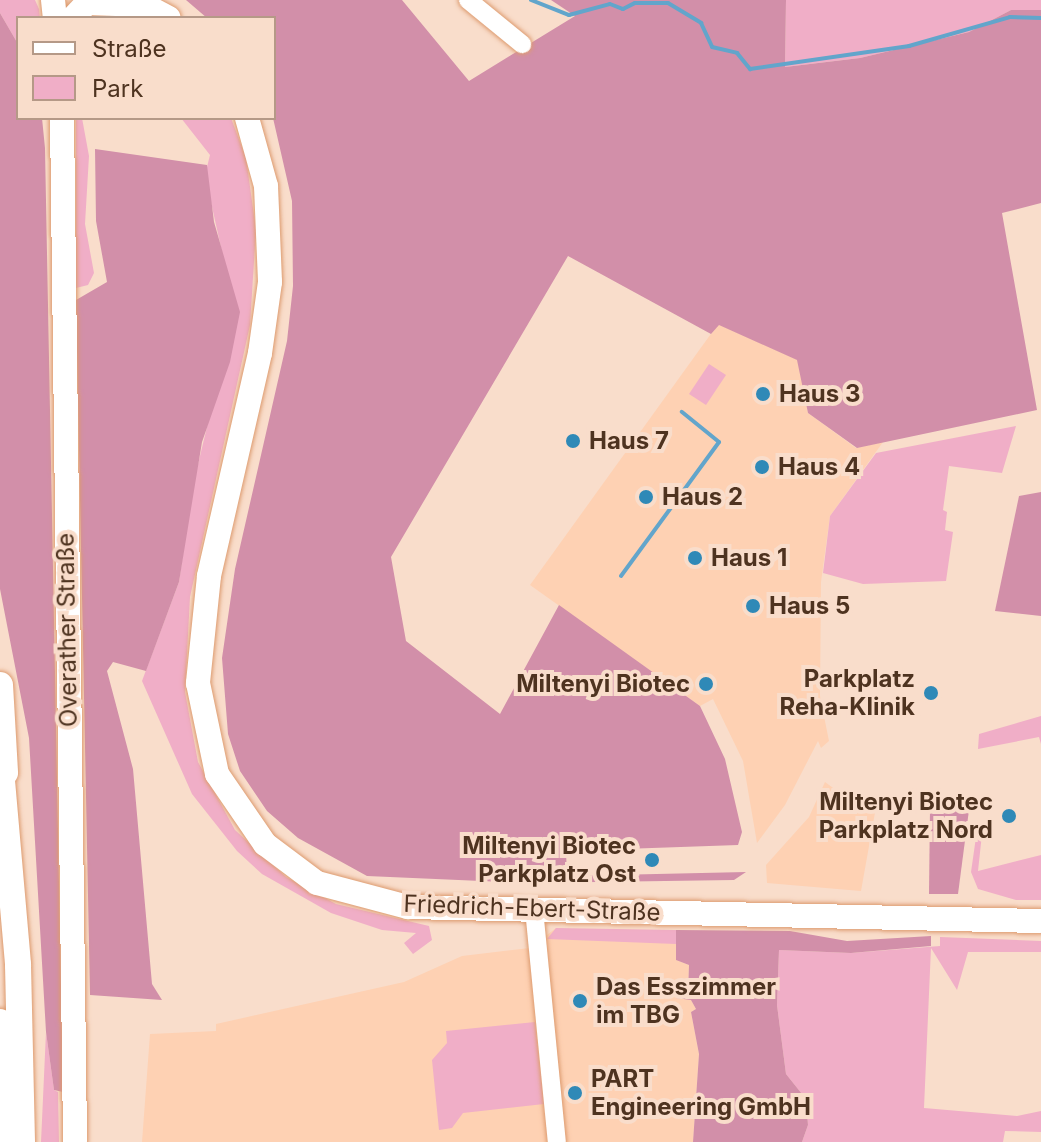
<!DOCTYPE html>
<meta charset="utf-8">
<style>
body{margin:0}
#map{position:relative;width:1041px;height:1142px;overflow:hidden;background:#f9ddcb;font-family:Inter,sans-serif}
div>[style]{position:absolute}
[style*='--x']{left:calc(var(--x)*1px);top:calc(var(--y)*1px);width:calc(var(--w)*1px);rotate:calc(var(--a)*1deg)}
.built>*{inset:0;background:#fed1b3}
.green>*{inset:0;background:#f0aec7}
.forest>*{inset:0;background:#d28fa9}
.stream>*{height:4px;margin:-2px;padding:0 2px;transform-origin:2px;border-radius:2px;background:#62a5cb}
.roads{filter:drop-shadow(0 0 2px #dd9b6f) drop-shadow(0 0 2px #dd9b6f)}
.minor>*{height:18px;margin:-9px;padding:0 9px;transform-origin:9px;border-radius:9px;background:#fff}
.major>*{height:24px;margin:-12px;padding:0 12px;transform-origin:12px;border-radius:12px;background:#fff}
.highway>*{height:26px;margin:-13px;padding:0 13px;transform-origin:13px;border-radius:13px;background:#fff}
.dots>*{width:22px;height:22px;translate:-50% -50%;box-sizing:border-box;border:4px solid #f9ddcb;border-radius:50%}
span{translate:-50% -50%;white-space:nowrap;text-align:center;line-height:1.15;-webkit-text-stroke:8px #f9ddcb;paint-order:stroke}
.poi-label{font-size:24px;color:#4e3320;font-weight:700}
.left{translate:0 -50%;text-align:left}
.right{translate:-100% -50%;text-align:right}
.street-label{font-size:24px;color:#4e3320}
.legend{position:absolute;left:16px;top:16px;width:260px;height:104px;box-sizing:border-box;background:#f9ddcb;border:2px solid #b59987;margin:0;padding:10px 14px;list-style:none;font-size:24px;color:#4e3320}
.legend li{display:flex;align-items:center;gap:16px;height:40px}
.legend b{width:40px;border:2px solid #b59987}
</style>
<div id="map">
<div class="built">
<div style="clip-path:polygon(718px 324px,798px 360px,808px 413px,856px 448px,883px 442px,830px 516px,821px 582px,820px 696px,829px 741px,821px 748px,818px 741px,785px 805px,757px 843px,743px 761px,713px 699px,700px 706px,530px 585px)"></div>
<div style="clip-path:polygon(825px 782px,844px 796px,876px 807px,861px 891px,767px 883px,766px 865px,809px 817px)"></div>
<div style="clip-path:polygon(556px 928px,676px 939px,676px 960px,689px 965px,688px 995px,676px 995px,691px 1000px,696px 1009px,691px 1012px,699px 1054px,693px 1142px,142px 1142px,150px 1034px,216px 1031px,216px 1024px,404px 982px,462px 956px,530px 948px)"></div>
</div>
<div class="green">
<div style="clip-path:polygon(0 0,35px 0,39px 9px,40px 18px,18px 18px,18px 44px,0 13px)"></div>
<div style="clip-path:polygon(786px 0,1041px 0,1041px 10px,1011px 10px,969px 32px,860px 58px,785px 67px)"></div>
<div style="clip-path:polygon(76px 118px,82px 118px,89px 156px,85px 224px,94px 273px,88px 285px,76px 288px)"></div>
<div style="clip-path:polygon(181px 118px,231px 118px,246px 158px,256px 230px,250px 325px,190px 597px,185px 692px,198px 762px,235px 830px,286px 877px,336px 904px,429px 926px,432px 940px,413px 954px,404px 943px,416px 933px,382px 930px,331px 913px,262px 874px,237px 851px,192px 794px,142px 681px,179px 582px,193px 485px,213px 402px,224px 261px,205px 175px,210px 155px)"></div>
<div style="clip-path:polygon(709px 364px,726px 375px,706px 405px,689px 394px)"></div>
<div style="clip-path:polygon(1016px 426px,1002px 473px,949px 466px,943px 510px,947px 512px,945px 530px,953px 532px,946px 581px,863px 584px,823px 573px,830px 516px,876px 453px)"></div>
<div style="clip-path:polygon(1041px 716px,1041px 744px,1039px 737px,978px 749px,979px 734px)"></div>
<div style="clip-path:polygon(977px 830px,982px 834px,978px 871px,1041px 855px,1041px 900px,1016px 900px,978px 889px,971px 872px)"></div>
<div style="clip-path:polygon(556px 928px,676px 930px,676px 944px,547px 939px)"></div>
<div style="clip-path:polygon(940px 937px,1041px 941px,1041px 952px,968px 952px,957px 990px,931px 948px,924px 1108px,1017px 1116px,1041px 1111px,1041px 1132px,1005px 1131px,1003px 1142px,802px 1142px,808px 1125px,806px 1099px,786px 1074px,777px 1005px,779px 950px,851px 953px,940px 946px)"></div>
<div style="clip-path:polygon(535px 1022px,544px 1104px,463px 1113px,452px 1128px,439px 1130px,432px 1060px,447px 1043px,446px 1031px)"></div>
<div style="clip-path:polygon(46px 1032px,54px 1090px,58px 1092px,59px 1142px,41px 1142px)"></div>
</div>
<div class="forest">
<div style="clip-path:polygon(186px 0,402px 0,469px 81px,575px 16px,551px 0,786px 0,785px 67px,860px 58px,969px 32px,1011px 10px,1041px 10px,1041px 203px,1002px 213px,1037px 410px,857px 448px,808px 413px,797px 360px,719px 325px,711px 334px,568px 256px,391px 557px,406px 641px,500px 714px,559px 605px,700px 706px,725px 759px,742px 832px,738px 845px,566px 851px,567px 876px,746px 872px,734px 880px,528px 883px,367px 876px,298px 838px,267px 811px,240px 771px,228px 734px,222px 658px,235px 569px,287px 341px,293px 286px,292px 201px,273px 118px,274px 18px,207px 18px)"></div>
<div style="clip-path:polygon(0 13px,18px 44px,18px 118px,42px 118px,45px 148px,63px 1092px,54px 1090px,46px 1032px,29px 738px,0 589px)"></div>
<div style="clip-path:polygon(95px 149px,207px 165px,214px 222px,240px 312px,230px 362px,202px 442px,179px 582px,146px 671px,113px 662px,107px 671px,133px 769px,152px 984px,162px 1000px,90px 995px,76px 300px,107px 282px,96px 221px)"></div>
<div style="clip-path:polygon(1041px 492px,1041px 616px,995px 611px,1019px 496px)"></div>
<div style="clip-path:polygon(930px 808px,969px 810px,958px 894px,929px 894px)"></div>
<div style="clip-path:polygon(676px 930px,790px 931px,847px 941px,931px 936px,931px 946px,851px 953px,779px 950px,777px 1005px,786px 1074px,806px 1099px,808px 1125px,802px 1142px,693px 1142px,699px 1054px,691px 1012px,696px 1009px,691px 1000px,676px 998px,688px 994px,689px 965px,676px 960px)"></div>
</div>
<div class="stream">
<div style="--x:531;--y:0;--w:41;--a:21.5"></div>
<div style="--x:569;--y:15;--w:42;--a:-15"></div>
<div style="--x:610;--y:4;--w:14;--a:21"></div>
<div style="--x:623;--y:9;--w:13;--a:-27"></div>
<div style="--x:635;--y:3;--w:33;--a:0"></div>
<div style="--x:668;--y:3;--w:39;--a:31"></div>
<div style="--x:701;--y:23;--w:26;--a:65"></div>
<div style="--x:712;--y:47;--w:26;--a:13"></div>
<div style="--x:737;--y:53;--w:21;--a:51"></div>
<div style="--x:750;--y:69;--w:161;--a:-8.2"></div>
<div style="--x:909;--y:46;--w:105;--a:-16"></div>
<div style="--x:1010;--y:17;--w:31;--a:2"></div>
<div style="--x:621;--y:576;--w:166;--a:-53.8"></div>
<div style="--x:719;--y:442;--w:48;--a:-141"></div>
</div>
<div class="roads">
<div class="minor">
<div style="--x:468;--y:0;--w:70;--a:39.2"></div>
<div style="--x:534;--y:909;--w:234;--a:84.4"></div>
</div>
<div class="major">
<div style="--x:53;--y:0;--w:18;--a:84"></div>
<div style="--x:135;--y:0;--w:38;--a:28"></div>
<div style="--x:73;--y:18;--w:21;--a:-47"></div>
<div style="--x:87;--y:3;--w:58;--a:2"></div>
<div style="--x:62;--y:118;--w:1024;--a:89.27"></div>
<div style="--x:247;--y:118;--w:71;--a:74.4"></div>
<div style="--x:266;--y:186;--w:96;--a:87.6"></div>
<div style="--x:270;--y:282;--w:72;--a:98"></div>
<div style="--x:260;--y:353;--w:229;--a:102.9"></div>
<div style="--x:209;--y:576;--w:108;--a:95.9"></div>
<div style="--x:198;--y:683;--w:93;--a:78.2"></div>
<div style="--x:217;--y:774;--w:85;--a:55.6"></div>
<div style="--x:265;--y:844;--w:65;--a:36.9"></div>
<div style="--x:317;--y:883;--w:94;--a:14.8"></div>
<div style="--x:408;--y:907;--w:633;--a:1.27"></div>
</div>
<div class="highway">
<div style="--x:0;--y:685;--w:88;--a:86.7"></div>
<div style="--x:0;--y:758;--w:208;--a:85"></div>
<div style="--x:18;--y:965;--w:177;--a:88.7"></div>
<div style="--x:0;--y:1022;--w:120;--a:89.5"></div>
</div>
</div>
<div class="dots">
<div style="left:763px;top:394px;background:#2f89b7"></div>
<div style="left:573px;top:441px;background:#2f89b7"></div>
<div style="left:762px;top:467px;background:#2f89b7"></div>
<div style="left:646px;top:497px;background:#2f89b7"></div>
<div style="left:695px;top:558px;background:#2f89b7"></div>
<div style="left:753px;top:606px;background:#2f89b7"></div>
<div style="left:706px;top:684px;background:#2f89b7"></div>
<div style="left:931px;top:693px;background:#2f89b7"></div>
<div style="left:1009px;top:816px;background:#2f89b7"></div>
<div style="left:652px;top:860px;background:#2f89b7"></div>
<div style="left:580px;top:1001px;background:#2f89b7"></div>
<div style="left:575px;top:1093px;background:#2f89b7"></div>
</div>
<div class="poi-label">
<span class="left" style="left:779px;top:394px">Haus 3</span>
<span class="left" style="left:589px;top:441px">Haus 7</span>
<span class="left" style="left:778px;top:467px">Haus 4</span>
<span class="left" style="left:662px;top:497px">Haus 2</span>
<span class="left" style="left:711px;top:558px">Haus 1</span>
<span class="left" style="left:769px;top:606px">Haus 5</span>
<span class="right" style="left:915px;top:693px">Parkplatz<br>Reha-Klinik</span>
<span class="right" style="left:690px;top:684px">Miltenyi Biotec</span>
<span class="right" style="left:993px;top:816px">Miltenyi Biotec<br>Parkplatz Nord</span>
<span class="right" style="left:636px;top:860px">Miltenyi Biotec<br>Parkplatz Ost</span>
<span class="left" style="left:596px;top:1001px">Das Esszimmer<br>im TBG</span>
<span class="left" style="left:591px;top:1093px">PART<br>Engineering GmbH</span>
</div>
<div class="street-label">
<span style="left:67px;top:630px;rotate:-91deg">Overather Straße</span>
<span style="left:532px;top:908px;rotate:2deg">Friedrich-Ebert-Straße</span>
</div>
<ul class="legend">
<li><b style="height:10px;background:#fff"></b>Straße</li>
<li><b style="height:22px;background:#f0aec7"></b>Park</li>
</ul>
</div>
